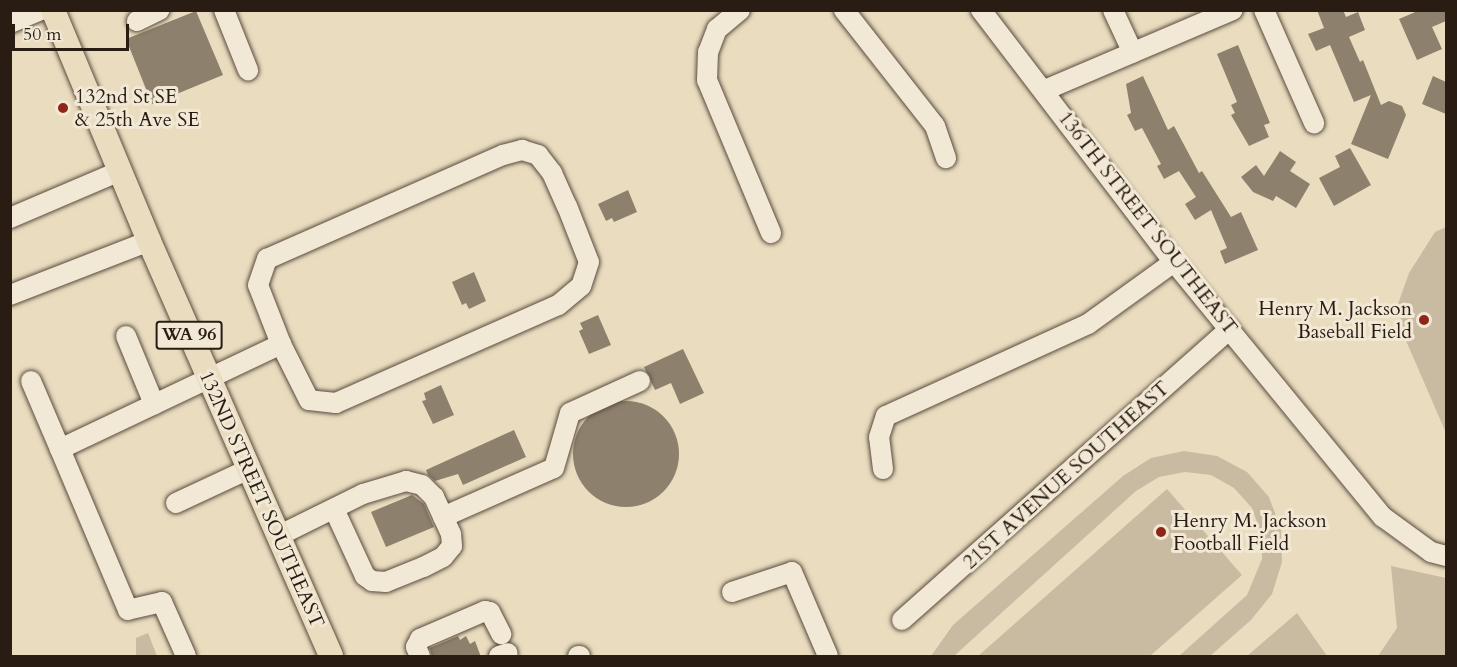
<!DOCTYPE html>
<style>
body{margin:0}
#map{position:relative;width:1457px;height:667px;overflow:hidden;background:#eadcbf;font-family:Cardo,serif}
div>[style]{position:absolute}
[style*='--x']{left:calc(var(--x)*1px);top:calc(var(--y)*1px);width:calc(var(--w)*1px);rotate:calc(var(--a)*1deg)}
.green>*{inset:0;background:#c9bba2}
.building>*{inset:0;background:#8d806c}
.round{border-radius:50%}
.roads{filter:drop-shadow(0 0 2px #594c3e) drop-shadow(0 0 2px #594c3e)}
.minor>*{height:20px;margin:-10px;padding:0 10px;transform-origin:10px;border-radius:10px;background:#f1e8d5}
.major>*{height:24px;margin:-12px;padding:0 12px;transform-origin:12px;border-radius:12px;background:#eadcbf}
.dots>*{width:16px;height:16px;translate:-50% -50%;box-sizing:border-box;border:3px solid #f1e8d5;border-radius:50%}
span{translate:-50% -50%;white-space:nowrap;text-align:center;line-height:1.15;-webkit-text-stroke:6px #f1e8d5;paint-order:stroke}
.shield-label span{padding:2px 4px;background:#f1e8d5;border:2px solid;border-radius:4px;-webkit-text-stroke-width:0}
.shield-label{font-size:18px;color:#291c13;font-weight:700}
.poi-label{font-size:20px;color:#291c13}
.left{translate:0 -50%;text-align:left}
.right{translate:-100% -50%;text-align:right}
.street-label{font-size:20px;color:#291c13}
.frame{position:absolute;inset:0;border:12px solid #291c13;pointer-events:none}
.scale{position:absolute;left:12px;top:24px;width:117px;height:27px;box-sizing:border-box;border:3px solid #291c13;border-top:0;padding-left:8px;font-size:18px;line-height:21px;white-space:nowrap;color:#291c13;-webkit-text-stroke:4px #f1e8d5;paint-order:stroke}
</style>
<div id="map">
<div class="green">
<div style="clip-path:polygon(1446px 227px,1446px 433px,1404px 336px,1398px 304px,1409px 273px,1435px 232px)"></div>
<div style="clip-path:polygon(1184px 451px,1217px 456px,1247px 472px,1269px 497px,1281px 529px,1282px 562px,1272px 594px,1251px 620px,1210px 656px,1179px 656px,1247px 595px,1262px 559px,1261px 533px,1252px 508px,1234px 488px,1211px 475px,1185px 472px,1159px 477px,1136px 491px,954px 656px,931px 656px,953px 625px,1123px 476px,1151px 458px)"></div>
<div style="clip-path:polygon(1167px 489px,1242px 575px,1150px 656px,978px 656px)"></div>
<div style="clip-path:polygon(1391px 566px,1446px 578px,1446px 656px,1378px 656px,1397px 628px)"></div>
<div style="clip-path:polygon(1297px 613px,1327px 656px,1247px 656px)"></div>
<div style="clip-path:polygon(148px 633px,157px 656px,136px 656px,136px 638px)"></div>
</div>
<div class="building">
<div style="clip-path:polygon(1317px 10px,1343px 10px,1346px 17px,1358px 12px,1365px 30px,1349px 37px,1360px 62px,1363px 60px,1381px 105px,1389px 101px,1402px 106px,1406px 115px,1388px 159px,1351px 144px,1371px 95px,1354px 102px,1330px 45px,1316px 51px,1308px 34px,1324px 28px)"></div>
<div style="clip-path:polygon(1420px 10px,1446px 10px,1446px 21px,1432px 27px,1442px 49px,1417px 60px,1399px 19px)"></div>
<div style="clip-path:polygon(196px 11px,223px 75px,152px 104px,126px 39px)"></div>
<div style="clip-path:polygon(1238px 45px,1270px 123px,1264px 125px,1269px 137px,1249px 146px,1231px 115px,1235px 113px,1231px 105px,1237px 102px,1217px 54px)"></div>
<div style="clip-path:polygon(1143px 76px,1168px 130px,1174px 126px,1199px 173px,1202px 171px,1231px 217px,1241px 212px,1258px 250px,1225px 264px,1220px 251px,1227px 248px,1211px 210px,1195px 220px,1185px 204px,1196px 197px,1179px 171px,1164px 179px,1157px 166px,1161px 164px,1142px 128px,1135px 131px,1127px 115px,1131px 113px,1126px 84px)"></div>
<div style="clip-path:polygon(1433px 76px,1446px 82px,1446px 114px,1422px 104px)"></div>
<div style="clip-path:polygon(1350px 148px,1371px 185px,1334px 206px,1319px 178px,1340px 167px,1335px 156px)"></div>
<div style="clip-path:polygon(1280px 151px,1296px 162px,1290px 171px,1310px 184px,1296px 208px,1276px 196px,1273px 201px,1253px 192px,1241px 177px,1256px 165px,1264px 176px)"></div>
<div style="clip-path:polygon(628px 190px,637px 212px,614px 222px,612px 218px,606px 221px,598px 204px)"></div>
<div style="clip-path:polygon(474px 272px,486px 301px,469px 309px,466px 303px,462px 305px,452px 282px)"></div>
<div style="clip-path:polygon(598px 315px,611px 345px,589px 354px,579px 331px,583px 329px,580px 323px)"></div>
<div style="clip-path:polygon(683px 349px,704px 393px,680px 404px,671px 383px,655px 390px,644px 367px)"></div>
<div style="clip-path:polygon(441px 385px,454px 415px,433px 424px,422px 401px,426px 400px,424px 393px)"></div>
<div class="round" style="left:573px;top:401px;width:106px;height:106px"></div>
<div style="clip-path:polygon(514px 430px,526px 457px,463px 485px,458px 474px,435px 481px,428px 475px,426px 470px)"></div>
<div style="clip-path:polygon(412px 495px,424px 504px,434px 527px,386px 547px,371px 512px)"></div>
<div style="clip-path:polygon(458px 636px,460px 640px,466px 636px,470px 644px,475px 641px,481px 657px,432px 657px,430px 648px)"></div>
</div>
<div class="roads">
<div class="minor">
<div style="--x:224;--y:10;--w:65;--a:68.2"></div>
<div style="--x:740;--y:10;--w:30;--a:140"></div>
<div style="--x:717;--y:29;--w:25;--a:111"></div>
<div style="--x:708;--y:52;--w:28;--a:92"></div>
<div style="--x:707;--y:80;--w:166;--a:67.3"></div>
<div style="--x:844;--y:10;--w:147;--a:51.9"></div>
<div style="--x:935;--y:126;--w:34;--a:71"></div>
<div style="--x:981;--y:10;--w:317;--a:52.6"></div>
<div style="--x:1174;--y:262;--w:330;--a:50.7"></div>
<div style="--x:1383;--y:517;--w:59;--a:36.1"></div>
<div style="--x:1431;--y:552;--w:16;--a:15"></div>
<div style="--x:1113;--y:10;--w:47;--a:65.1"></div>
<div style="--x:1264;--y:10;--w:124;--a:66.1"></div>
<div style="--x:137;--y:21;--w:25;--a:-26"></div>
<div style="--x:10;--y:23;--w:34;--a:-23"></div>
<div style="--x:1045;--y:90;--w:204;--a:-23.1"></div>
<div style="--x:522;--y:150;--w:17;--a:17"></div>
<div style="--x:538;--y:155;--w:23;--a:52"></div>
<div style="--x:552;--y:173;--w:36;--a:66"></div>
<div style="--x:567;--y:206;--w:60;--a:68.6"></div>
<div style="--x:589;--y:262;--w:25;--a:108"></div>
<div style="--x:581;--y:286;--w:30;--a:140"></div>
<div style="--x:558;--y:305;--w:243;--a:156.2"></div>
<div style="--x:336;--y:403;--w:27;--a:-174"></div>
<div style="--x:309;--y:400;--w:63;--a:-116.6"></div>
<div style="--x:281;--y:344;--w:63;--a:-111.3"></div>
<div style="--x:258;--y:285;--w:28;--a:-71"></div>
<div style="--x:267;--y:259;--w:258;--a:-23.8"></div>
<div style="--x:503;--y:155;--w:20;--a:-15"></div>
<div style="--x:10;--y:218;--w:120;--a:-23.1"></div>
<div style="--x:10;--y:295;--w:149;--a:-21.2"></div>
<div style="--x:126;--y:336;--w:74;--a:67.6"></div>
<div style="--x:31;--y:381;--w:74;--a:66.9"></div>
<div style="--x:883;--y:469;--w:32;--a:-97"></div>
<div style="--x:879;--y:437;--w:22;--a:-72"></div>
<div style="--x:886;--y:416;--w:222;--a:-24.5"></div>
<div style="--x:1088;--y:324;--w:106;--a:-35.8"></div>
<div style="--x:176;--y:503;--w:81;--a:-25"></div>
<div style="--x:443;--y:517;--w:121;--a:-23.8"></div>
<div style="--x:554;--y:468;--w:57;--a:-73.8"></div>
<div style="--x:570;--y:413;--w:77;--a:-24.6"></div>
<div style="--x:278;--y:536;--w:95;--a:-26.3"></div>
<div style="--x:363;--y:494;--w:45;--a:-16.8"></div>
<div style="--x:406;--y:481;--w:16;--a:14"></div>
<div style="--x:422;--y:485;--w:17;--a:45"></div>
<div style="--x:434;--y:497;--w:41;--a:65.3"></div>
<div style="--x:451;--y:534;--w:12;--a:85"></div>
<div style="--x:452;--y:546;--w:14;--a:129"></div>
<div style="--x:443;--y:557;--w:22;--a:153"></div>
<div style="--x:423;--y:567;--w:40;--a:158"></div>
<div style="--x:386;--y:582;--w:14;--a:-176"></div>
<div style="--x:372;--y:581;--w:9;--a:-144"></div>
<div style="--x:365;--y:576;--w:74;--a:-114.8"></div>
<div style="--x:732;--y:592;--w:63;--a:-18.4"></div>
<div style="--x:792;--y:572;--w:91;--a:66.8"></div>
<div style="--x:902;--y:620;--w:438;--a:-41.6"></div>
<div style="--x:186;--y:656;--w:59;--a:-114"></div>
<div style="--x:162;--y:602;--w:35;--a:167"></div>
<div style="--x:128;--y:610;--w:175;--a:-112.9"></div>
<div style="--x:60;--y:449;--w:245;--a:-25.4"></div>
<div style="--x:420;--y:656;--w:10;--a:-114"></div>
<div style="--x:416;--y:647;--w:9;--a:-63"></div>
<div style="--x:420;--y:639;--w:71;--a:-23.3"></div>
<div style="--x:485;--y:611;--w:5;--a:11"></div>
<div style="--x:490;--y:612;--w:25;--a:63"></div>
<div style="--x:499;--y:656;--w:9;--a:-18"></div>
<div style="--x:578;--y:656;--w:2;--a:0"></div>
</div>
<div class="major">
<div style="--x:53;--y:10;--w:250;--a:67.4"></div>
<div style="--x:149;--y:241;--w:453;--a:66.3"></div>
</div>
</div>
<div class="dots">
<div style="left:63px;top:108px;background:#8f2418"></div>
<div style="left:1424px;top:320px;background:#8f2418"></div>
<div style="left:1161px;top:532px;background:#8f2418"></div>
</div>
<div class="shield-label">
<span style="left:189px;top:335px">WA 96</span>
</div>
<div class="poi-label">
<span class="left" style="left:75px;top:108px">132nd St SE<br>&amp; 25th Ave SE</span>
<span class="right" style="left:1412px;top:320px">Henry M. Jackson<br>Baseball Field</span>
<span class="left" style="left:1173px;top:532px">Henry M. Jackson<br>Football Field</span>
</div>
<div class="street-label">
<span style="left:1148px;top:223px;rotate:52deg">136TH STREET SOUTHEAST</span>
<span style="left:1066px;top:475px;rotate:-42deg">21ST AVENUE SOUTHEAST</span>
<span style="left:262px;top:499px;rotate:66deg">132ND STREET SOUTHEAST</span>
</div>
<div class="frame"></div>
<div class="scale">50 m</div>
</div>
